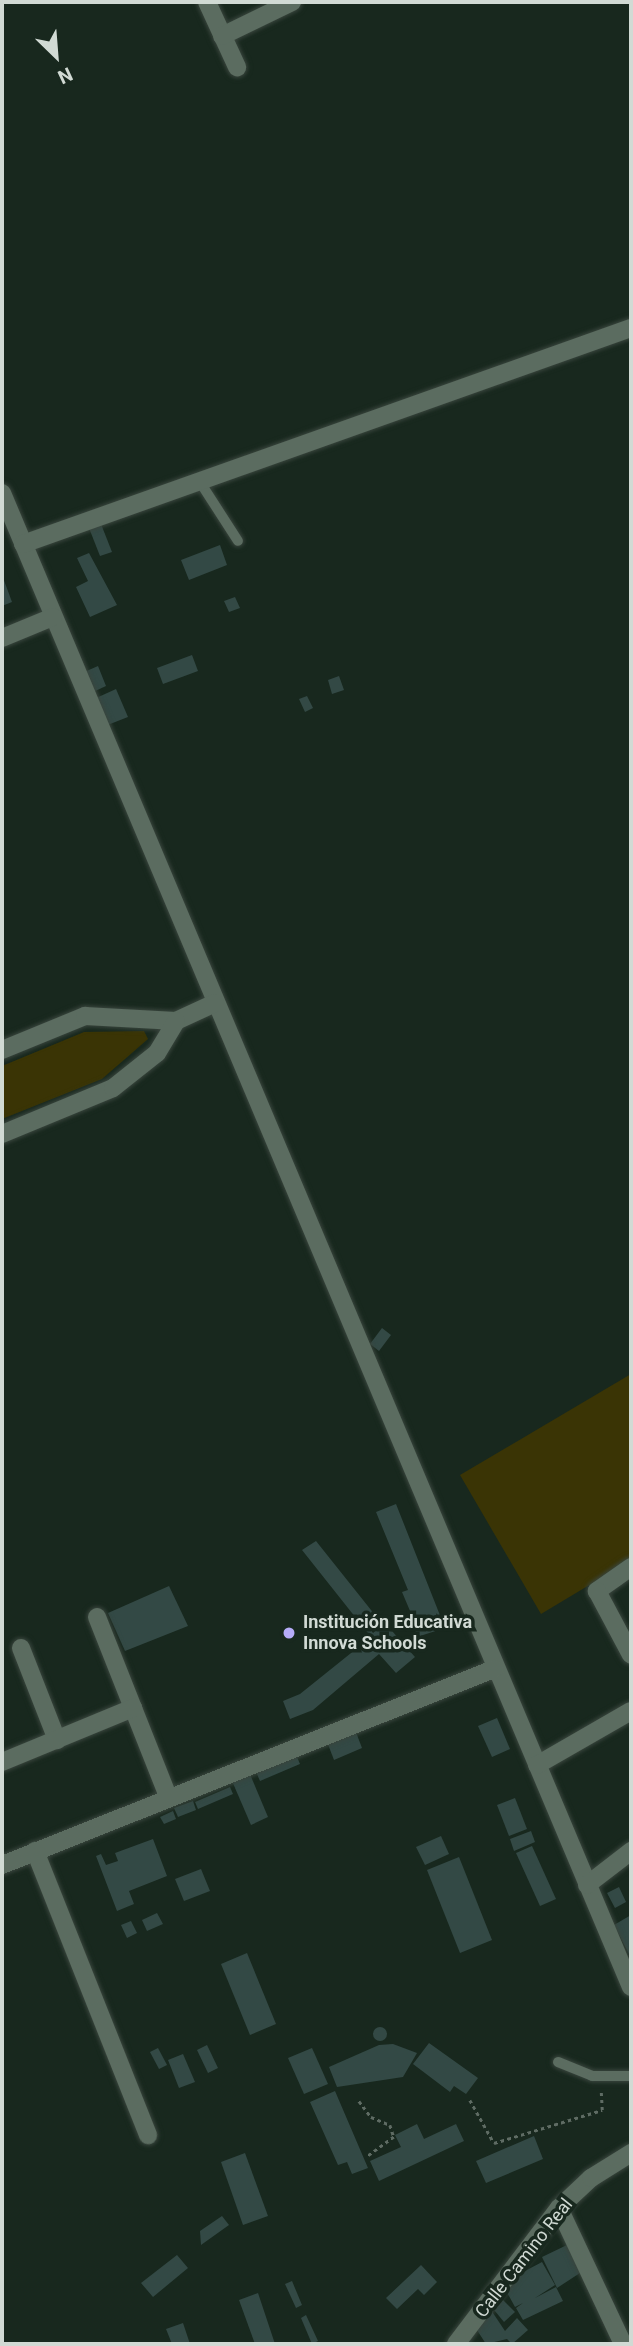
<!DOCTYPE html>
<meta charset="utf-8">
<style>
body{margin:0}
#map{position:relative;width:633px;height:2346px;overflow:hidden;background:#18281e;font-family:Roboto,sans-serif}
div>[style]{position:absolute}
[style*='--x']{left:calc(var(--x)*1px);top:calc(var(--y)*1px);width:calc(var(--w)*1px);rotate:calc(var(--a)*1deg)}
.green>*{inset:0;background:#3a3405}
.building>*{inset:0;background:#334945}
.round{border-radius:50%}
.path>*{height:2.5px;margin-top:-1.25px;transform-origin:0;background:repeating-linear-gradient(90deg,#5f6c64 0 3.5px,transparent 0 7px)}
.roads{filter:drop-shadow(0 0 2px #39453d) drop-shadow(0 0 2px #39453d)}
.lane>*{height:10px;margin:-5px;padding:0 5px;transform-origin:5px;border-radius:5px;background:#5b6c60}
.street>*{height:18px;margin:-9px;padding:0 9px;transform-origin:9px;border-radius:9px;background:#5b6c60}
.dots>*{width:19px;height:19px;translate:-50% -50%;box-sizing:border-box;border:4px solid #18281e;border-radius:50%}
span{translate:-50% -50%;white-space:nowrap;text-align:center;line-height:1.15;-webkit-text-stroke:7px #18281e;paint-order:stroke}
.poi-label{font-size:18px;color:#d1dad4;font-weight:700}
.left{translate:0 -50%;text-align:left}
.street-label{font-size:18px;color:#d1dad4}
.frame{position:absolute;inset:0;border:4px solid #d1dad4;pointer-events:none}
.north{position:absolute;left:21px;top:21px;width:70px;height:70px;-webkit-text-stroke:5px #18281e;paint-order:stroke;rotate:155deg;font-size:19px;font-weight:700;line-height:28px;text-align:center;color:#d1dad4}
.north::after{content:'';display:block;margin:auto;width:24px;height:32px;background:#d1dad4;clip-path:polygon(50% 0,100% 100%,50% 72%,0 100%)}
</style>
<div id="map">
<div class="green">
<div style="clip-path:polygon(144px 1031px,148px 1039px,102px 1079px,2px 1119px,2px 1066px,84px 1032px)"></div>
<div style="clip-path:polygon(631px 1374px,631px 1560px,541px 1614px,460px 1475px)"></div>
</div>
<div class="building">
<div style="clip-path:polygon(101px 524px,112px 552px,100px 556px,89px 528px)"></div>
<div style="clip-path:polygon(220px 545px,227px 565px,189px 580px,181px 560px)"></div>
<div style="clip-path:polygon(89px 553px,117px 605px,90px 617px,76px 587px,88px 581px,77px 558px)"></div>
<div style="clip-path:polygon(2px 575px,12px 602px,2px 606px)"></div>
<div style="clip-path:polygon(235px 597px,240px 608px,229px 612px,224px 601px)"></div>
<div style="clip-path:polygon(192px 655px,198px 671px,163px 684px,157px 668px)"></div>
<div style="clip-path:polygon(98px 666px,106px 686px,91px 693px,82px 673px)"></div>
<div style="clip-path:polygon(339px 676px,344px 690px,332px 694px,328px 680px)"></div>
<div style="clip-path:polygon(116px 689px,128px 717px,105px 726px,94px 699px)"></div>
<div style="clip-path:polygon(307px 696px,313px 708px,305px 712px,299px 699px)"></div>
<div style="clip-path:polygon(382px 1328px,391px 1335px,379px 1351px,370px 1344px)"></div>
<div style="clip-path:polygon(396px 1504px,445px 1628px,420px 1636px,404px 1620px,413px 1618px,402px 1592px,408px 1590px,376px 1512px)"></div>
<div style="clip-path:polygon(316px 1541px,375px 1615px,370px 1629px,373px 1633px,385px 1623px,415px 1657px,396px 1673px,379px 1654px,313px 1710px,290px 1719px,283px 1701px,300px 1694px,371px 1637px,302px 1550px)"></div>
<div style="clip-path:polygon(169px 1586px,188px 1626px,125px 1651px,108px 1613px)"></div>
<div style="clip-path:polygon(497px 1718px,510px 1749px,492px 1757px,478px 1726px)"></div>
<div style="clip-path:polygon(354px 1727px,362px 1748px,334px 1760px,326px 1739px)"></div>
<div style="clip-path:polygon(294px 1750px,300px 1764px,260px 1781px,254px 1767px)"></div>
<div style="clip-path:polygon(247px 1767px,268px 1817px,251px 1825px,229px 1774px)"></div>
<div style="clip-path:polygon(230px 1787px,233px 1794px,198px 1809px,195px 1802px)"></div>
<div style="clip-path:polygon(515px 1798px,527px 1829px,509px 1836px,497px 1805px)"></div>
<div style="clip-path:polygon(193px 1801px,196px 1810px,178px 1817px,174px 1808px)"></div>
<div style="clip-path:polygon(173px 1811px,176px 1819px,164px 1824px,160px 1817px)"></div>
<div style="clip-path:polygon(531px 1831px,535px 1842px,514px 1851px,510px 1839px)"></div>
<div style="clip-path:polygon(441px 1836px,449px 1854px,425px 1865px,416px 1847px)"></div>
<div style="clip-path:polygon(153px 1839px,167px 1876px,129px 1891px,134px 1904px,117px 1911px,96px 1856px,101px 1854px,106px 1865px,118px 1861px,115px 1853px)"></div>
<div style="clip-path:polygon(532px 1846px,556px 1899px,540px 1906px,516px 1853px)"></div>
<div style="clip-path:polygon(459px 1857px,492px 1940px,460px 1953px,427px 1870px)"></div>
<div style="clip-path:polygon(201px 1869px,210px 1891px,184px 1901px,175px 1879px)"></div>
<div style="clip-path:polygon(619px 1887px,626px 1902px,615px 1908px,607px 1893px)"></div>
<div style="clip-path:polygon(157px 1913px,163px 1924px,147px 1931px,142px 1920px)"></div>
<div style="clip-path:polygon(631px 1915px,631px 1958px,614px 1925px)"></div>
<div style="clip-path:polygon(131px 1921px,137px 1933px,127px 1938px,121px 1925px)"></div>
<div style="clip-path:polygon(247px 1953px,276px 2024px,250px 2035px,221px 1964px)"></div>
<div class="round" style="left:373px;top:2027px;width:14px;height:14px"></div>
<div style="clip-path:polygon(429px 2043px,478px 2078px,466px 2094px,454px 2086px,450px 2092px,413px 2064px)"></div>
<div style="clip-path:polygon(393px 2044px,417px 2053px,403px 2077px,337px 2087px,329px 2067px,379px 2045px)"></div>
<div style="clip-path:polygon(207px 2045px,218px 2068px,208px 2073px,197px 2050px)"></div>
<div style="clip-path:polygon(158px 2048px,167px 2065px,159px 2069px,150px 2052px)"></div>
<div style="clip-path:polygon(312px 2048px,328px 2084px,304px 2094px,288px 2058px)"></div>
<div style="clip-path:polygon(183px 2054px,195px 2082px,179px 2088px,168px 2060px)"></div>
<div style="clip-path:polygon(335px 2091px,368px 2168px,352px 2174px,347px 2162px,338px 2165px,310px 2102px)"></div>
<div style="clip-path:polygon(417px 2124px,424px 2139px,456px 2124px,464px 2141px,379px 2181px,370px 2161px,401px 2147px,395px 2135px)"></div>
<div style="clip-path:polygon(534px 2136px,543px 2159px,486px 2183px,476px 2161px)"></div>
<div style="clip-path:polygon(245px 2153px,268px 2216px,243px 2225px,221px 2162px)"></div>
<div style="clip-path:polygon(222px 2216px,229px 2225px,201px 2245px,200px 2231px)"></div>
<div style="clip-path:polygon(567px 2245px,580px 2273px,557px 2288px,542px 2257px)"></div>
<div style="clip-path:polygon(177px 2255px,188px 2268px,153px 2297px,141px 2283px)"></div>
<div style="clip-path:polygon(542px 2262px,555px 2285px,535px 2298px,556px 2287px,563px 2301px,523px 2320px,516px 2308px,523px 2303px,515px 2307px,504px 2287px,521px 2265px,525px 2271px)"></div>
<div style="clip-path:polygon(421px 2265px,437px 2282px,424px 2295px,418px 2289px,397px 2309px,386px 2298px)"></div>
<div style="clip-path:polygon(292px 2281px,302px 2305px,296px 2308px,285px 2284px)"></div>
<div style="clip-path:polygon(258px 2293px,275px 2344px,255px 2344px,239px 2300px)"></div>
<div style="clip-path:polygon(500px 2297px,515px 2312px,504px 2322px,490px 2305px)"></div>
<div style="clip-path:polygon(489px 2307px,505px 2331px,517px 2318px,528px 2330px,512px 2344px,507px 2339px,486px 2344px,475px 2327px)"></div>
<div style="clip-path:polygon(306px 2315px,318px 2341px,312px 2344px,301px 2318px)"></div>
<div style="clip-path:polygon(183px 2323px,190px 2344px,172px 2344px,166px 2329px)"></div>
</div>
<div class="path">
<div style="--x:470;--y:2100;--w:49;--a:60.8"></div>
<div style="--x:494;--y:2143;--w:113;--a:-17"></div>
<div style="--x:602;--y:2110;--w:20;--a:-93"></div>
<div style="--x:359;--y:2101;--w:20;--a:53"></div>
<div style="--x:371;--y:2117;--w:21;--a:23"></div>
<div style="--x:390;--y:2125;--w:13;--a:72"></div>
<div style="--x:394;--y:2137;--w:32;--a:144"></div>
</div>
<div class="roads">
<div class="lane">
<div style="--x:200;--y:482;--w:70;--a:57.2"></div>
<div style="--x:558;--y:2062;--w:37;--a:22"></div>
<div style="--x:592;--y:2076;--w:39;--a:0"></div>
</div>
<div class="street">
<div style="--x:207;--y:2;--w:72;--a:65.2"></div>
<div style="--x:222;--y:36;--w:78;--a:-25.9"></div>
<div style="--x:2;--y:493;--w:1621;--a:67.17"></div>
<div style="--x:23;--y:544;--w:645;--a:-19.56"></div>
<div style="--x:2;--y:638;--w:55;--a:-22.4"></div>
<div style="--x:2;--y:1050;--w:90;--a:-22.3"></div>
<div style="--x:85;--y:1016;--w:91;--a:3.1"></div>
<div style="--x:176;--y:1021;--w:43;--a:-24.8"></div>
<div style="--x:2;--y:1134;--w:120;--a:-22.5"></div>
<div style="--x:113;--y:1088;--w:56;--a:-38.5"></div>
<div style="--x:157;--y:1053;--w:37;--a:-59"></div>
<div style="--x:631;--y:1567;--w:42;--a:144.8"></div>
<div style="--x:597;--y:1591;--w:72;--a:62"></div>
<div style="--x:97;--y:1617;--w:193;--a:68.4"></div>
<div style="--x:21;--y:1648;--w:99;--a:68.6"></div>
<div style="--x:2;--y:1762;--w:142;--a:-22.4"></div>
<div style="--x:537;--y:1765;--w:108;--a:-29.9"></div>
<div style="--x:35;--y:1851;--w:306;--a:68.3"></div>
<div style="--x:2;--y:1865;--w:530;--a:-21.72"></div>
<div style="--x:587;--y:1885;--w:56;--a:-37.7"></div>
<div style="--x:559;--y:2208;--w:150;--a:64.8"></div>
<div style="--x:456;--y:2344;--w:171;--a:-52.9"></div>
<div style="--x:559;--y:2208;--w:44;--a:-43.2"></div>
<div style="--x:591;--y:2178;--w:47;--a:-32"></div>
</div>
</div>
<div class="dots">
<div style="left:289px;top:1633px;background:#b6acf8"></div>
</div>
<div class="poi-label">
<span class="left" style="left:303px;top:1633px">Institución Educativa<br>Innova Schools</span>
</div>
<div class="street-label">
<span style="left:524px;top:2258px;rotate:-52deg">Calle Camino Real</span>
</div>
<div class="frame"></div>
<div class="north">N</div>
</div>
